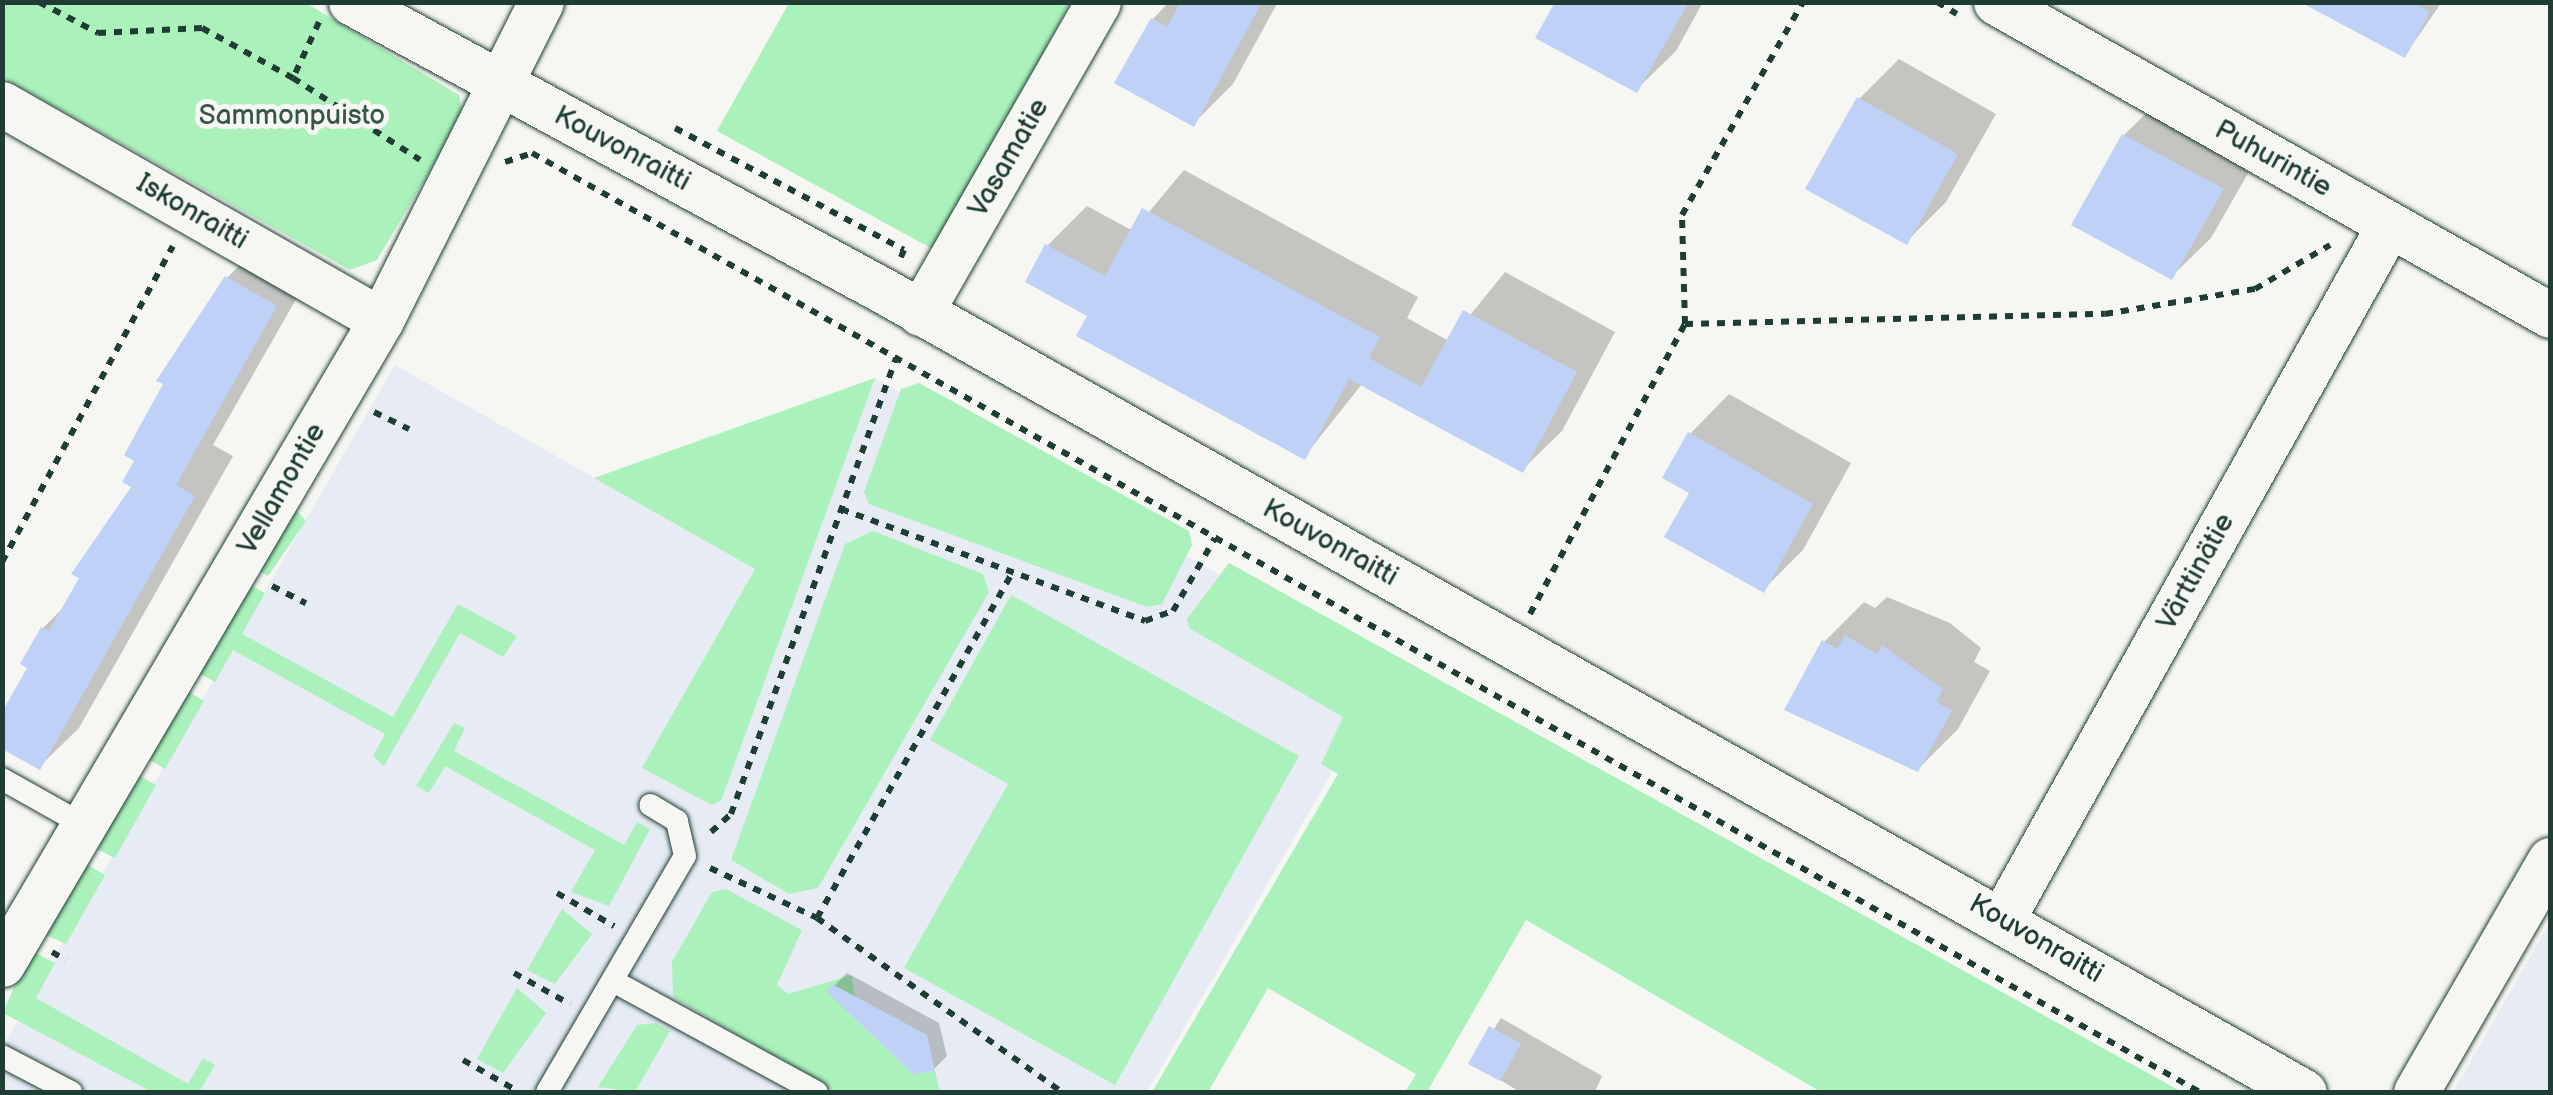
<!DOCTYPE html>
<meta charset="utf-8">
<style>
body{margin:0}
#map{position:relative;width:2553px;height:1095px;overflow:hidden;background:#f6f6f2;font-family:"Balsamiq Sans",sans-serif}
div>[style]{position:absolute}
[style*='--x']{left:calc(var(--x)*1px);top:calc(var(--y)*1px);width:calc(var(--w)*1px);rotate:calc(var(--a)*1deg)}
.built>*{inset:0;background:#e6ebf4}
.green>*{inset:0;background:#abf1bc}
.shadow>*{inset:0;background:#0003}
.building>*{inset:0;background:#c0d1f7}
.path>*{height:6px;margin-top:-3px;transform-origin:0;background:repeating-linear-gradient(90deg,#1f3d34 0 8px,transparent 0 16px)}
.roads{filter:drop-shadow(0 0 2px #1f3d34) drop-shadow(0 0 2px #1f3d34)}
.lane>*{height:22px;margin:-11px;padding:0 11px;transform-origin:11px;border-radius:11px;background:#f6f6f2}
.street>*{height:45px;margin:-22.5px;padding:0 22.5px;transform-origin:22.5px;border-radius:22.5px;background:#f6f6f2}
span{translate:-50% -50%;white-space:nowrap;text-align:center;line-height:1.15;-webkit-text-stroke:10px #f6f6f2;paint-order:stroke}
.park-label{font-size:28px;color:#345848}
.street-label{font-size:28px;color:#1f3d34}
.frame{position:absolute;inset:0;border:5px solid #1f3d34;pointer-events:none}
</style>
<div id="map">
<div class="built">
<div style="clip-path:polygon(395px 365px,755px 569px,875px 378px,1390px 672px,1147px 1092px,3px 1092px,2px 1048px)"></div>
<div style="clip-path:polygon(2550px 922px,2550px 1092px,2453px 1092px)"></div>
</div>
<div class="green">
<div style="clip-path:polygon(2px 3px,306px 3px,459px 95px,463px 115px,377px 260px,350px 270px,3px 78px)"></div>
<div style="clip-path:polygon(789px 3px,1070px 3px,938px 252px,717px 131px)"></div>
<div style="clip-path:polygon(875px 378px,721px 801px,712px 805px,642px 768px,755px 569px,594px 478px)"></div>
<div style="clip-path:polygon(919px 383px,1189px 531px,1192px 545px,1162px 604px,1147px 607px,869px 504px,864px 492px,901px 389px)"></div>
<div style="clip-path:polygon(292px 505px,306px 521px,268px 576px,251px 567px)"></div>
<div style="clip-path:polygon(873px 531px,983px 574px,989px 592px,818px 888px,789px 894px,731px 860px,845px 544px)"></div>
<div style="clip-path:polygon(1229px 563px,2182px 1092px,1821px 1092px,1526px 920px,1427px 1092px,1405px 1092px,1416px 1074px,1268px 988px,1208px 1092px,1152px 1092px,1338px 774px,1321px 764px,1343px 717px,1189px 628px,1187px 619px)"></div>
<div style="clip-path:polygon(246px 583px,265px 593px,242px 634px,393px 717px,458px 604px,517px 636px,503px 657px,460px 633px,384px 766px,373px 756px,385px 734px,233px 650px,215px 682px,195px 671px)"></div>
<div style="clip-path:polygon(1011px 595px,1299px 756px,1115px 1085px,904px 968px,1008px 784px,930px 740px)"></div>
<div style="clip-path:polygon(186px 690px,204px 701px,165px 769px,145px 757px)"></div>
<div style="clip-path:polygon(454px 723px,465px 728px,454px 751px,624px 845px,637px 822px,650px 829px,609px 906px,571px 892px,595px 850px,445px 766px,429px 793px,416px 786px)"></div>
<div style="clip-path:polygon(136px 774px,156px 785px,115px 858px,95px 848px)"></div>
<div style="clip-path:polygon(86px 864px,105px 875px,66px 944px,44px 934px)"></div>
<div style="clip-path:polygon(726px 889px,802px 930px,777px 985px,788px 994px,852px 975px,858px 1022px,913px 1074px,935px 1071px,940px 1092px,835px 1092px,673px 997px,672px 962px,712px 892px)"></div>
<div style="clip-path:polygon(562px 909px,592px 934px,555px 984px,527px 970px)"></div>
<div style="clip-path:polygon(30px 950px,55px 963px,36px 998px,188px 1084px,203px 1058px,215px 1065px,199px 1092px,152px 1092px,3px 1013px)"></div>
<div style="clip-path:polygon(517px 988px,546px 1013px,503px 1073px,477px 1059px)"></div>
<div style="clip-path:polygon(656px 1023px,670px 1031px,635px 1092px,598px 1087px,637px 1025px)"></div>
</div>
<div class="shadow">
<div style="clip-path:polygon(1169px 2px,1278px 2px,1233px 84px,1193px 124px,1153px 19px)"></div>
<div style="clip-path:polygon(1558px 2px,1703px 2px,1676px 51px,1636px 90px)"></div>
<div style="clip-path:polygon(2305px 2px,2442px 2px,2405px 55px)"></div>
<div style="clip-path:polygon(1899px 59px,1996px 114px,1946px 202px,1906px 242px,1859px 99px)"></div>
<div style="clip-path:polygon(2164px 96px,2262px 149px,2211px 238px,2171px 277px,2074px 224px,2124px 135px)"></div>
<div style="clip-path:polygon(1184px 170px,1418px 297px,1407px 318px,1449px 341px,1505px 272px,1615px 332px,1562px 431px,1522px 470px,1362px 384px,1304px 457px,1091px 315px,1047px 246px,1087px 206px,1133px 231px)"></div>
<div style="clip-path:polygon(266px 238px,315px 266px,213px 445px,233px 456px,79px 728px,39px 767px,31px 668px,43px 628px,67px 604px,134px 486px,227px 278px)"></div>
<div style="clip-path:polygon(1729px 394px,1851px 463px,1803px 550px,1763px 590px,1693px 492px,1690px 434px)"></div>
<div style="clip-path:polygon(1887px 597px,1950px 623px,1981px 648px,1974px 662px,1990px 671px,1958px 729px,1918px 769px,1824px 642px,1864px 602px,1875px 608px)"></div>
<div style="clip-path:polygon(847px 973px,939px 1023px,947px 1056px,934px 1069px,834px 986px)"></div>
<div style="clip-path:polygon(1501px 1018px,1602px 1076px,1595px 1092px,1520px 1092px,1472px 1063px)"></div>
</div>
<div class="building">
<div style="clip-path:polygon(1181px 2px,1262px 2px,1194px 127px,1114px 83px,1151px 18px,1167px 27px)"></div>
<div style="clip-path:polygon(1555px 2px,1689px 2px,1637px 93px,1535px 38px)"></div>
<div style="clip-path:polygon(2300px 2px,2412px 2px,2430px 12px,2405px 58px)"></div>
<div style="clip-path:polygon(1857px 97px,1958px 154px,1907px 245px,1805px 189px)"></div>
<div style="clip-path:polygon(2122px 134px,2224px 189px,2172px 280px,2071px 225px)"></div>
<div style="clip-path:polygon(1142px 208px,1380px 337px,1369px 358px,1421px 387px,1463px 310px,1577px 372px,1523px 473px,1349px 379px,1305px 460px,1076px 336px,1087px 316px,1025px 282px,1045px 244px,1105px 276px)"></div>
<div style="clip-path:polygon(225px 276px,277px 306px,176px 485px,195px 496px,40px 770px,2px 749px,2px 712px,27px 668px,20px 664px,41px 627px,49px 631px,79px 578px,71px 574px,131px 487px,122px 482px,134px 461px,124px 455px,163px 384px,156px 381px)"></div>
<div style="clip-path:polygon(1688px 432px,1813px 504px,1764px 593px,1664px 537px,1689px 493px,1662px 478px)"></div>
<div style="clip-path:polygon(1845px 635px,1877px 654px,1882px 645px,1943px 689px,1936px 702px,1952px 711px,1918px 772px,1784px 710px,1822px 640px,1837px 649px)"></div>
<div style="clip-path:polygon(832px 984px,927px 1035px,935px 1071px,913px 1074px,827px 992px)"></div>
<div style="clip-path:polygon(1489px 1026px,1521px 1044px,1500px 1081px,1468px 1064px)"></div>
</div>
<div class="path">
<div style="--x:39;--y:2;--w:67;--a:27.7"></div>
<div style="--x:98;--y:33;--w:104;--a:-2.8"></div>
<div style="--x:202;--y:28;--w:104;--a:28.8"></div>
<div style="--x:1937;--y:2;--w:23;--a:31"></div>
<div style="--x:319;--y:22;--w:62;--a:114.9"></div>
<div style="--x:293;--y:78;--w:151;--a:32.8"></div>
<div style="--x:675;--y:128;--w:259;--a:28"></div>
<div style="--x:904;--y:250;--w:8;--a:113"></div>
<div style="--x:505;--y:162;--w:28;--a:-18"></div>
<div style="--x:532;--y:153;--w:1914;--a:29.38"></div>
<div style="--x:1685;--y:324;--w:109;--a:-91.6"></div>
<div style="--x:1682;--y:215;--w:245;--a:-60.4"></div>
<div style="--x:374;--y:412;--w:39;--a:26"></div>
<div style="--x:841;--y:509;--w:324;--a:20.2"></div>
<div style="--x:1145;--y:621;--w:30;--a:-20"></div>
<div style="--x:1173;--y:611;--w:84;--a:-60.1"></div>
<div style="--x:2;--y:562;--w:359;--a:-61.6"></div>
<div style="--x:272;--y:586;--w:38;--a:27"></div>
<div style="--x:1530;--y:614;--w:329;--a:-61.9"></div>
<div style="--x:1685;--y:324;--w:420;--a:-1.4"></div>
<div style="--x:2105;--y:314;--w:152;--a:-9.5"></div>
<div style="--x:2255;--y:289;--w:87;--a:-30.4"></div>
<div style="--x:711;--y:832;--w:27;--a:-42"></div>
<div style="--x:731;--y:814;--w:485;--a:-70.1"></div>
<div style="--x:710;--y:868;--w:118;--a:25"></div>
<div style="--x:817;--y:918;--w:301;--a:35.4"></div>
<div style="--x:557;--y:893;--w:66;--a:30.1"></div>
<div style="--x:817;--y:918;--w:398;--a:-60.5"></div>
<div style="--x:52;--y:952;--w:16;--a:30"></div>
<div style="--x:514;--y:973;--w:64;--a:29"></div>
<div style="--x:463;--y:1060;--w:64;--a:29.7"></div>
</div>
<div class="roads">
<div class="lane">
<div style="--x:2;--y:779;--w:94;--a:29.3"></div>
<div style="--x:613;--y:981;--w:232;--a:28.6"></div>
<div style="--x:2;--y:1056;--w:78;--a:27.6"></div>
<div style="--x:547;--y:1092;--w:273;--a:-59.7"></div>
<div style="--x:685;--y:856;--w:36;--a:-103"></div>
<div style="--x:677;--y:821;--w:31;--a:-149"></div>
</div>
<div class="street">
<div style="--x:351;--y:2;--w:606;--a:28.47"></div>
<div style="--x:884;--y:291;--w:1630;--a:29.43"></div>
<div style="--x:1996;--y:2;--w:636;--a:29.47"></div>
<div style="--x:2;--y:104;--w:436;--a:29.7"></div>
<div style="--x:920;--y:313;--w:358;--a:-60.2"></div>
<div style="--x:2002;--y:919;--w:795;--a:-60.85"></div>
<div style="--x:2;--y:964;--w:747;--a:-59.52"></div>
<div style="--x:381;--y:320;--w:356;--a:-63.3"></div>
<div style="--x:2416;--y:1092;--w:268;--a:-60"></div>
</div>
</div>
<div class="park-label">
<span style="left:292px;top:116px">Sammonpuisto</span>
</div>
<div class="street-label">
<span style="left:622px;top:149px;rotate:28deg">Kouvonraitti</span>
<span style="left:1009px;top:158px;rotate:-60deg">Vasamatie</span>
<span style="left:2273px;top:159px;rotate:29deg">Puhurintie</span>
<span style="left:192px;top:212px;rotate:30deg">Iskonraitti</span>
<span style="left:282px;top:489px;rotate:-60deg">Vellamontie</span>
<span style="left:1330px;top:543px;rotate:29deg">Kouvonraitti</span>
<span style="left:2196px;top:572px;rotate:-61deg">Värttinätie</span>
<span style="left:2036px;top:939px;rotate:30deg">Kouvonraitti</span>
</div>
<div class="frame"></div>
</div>
